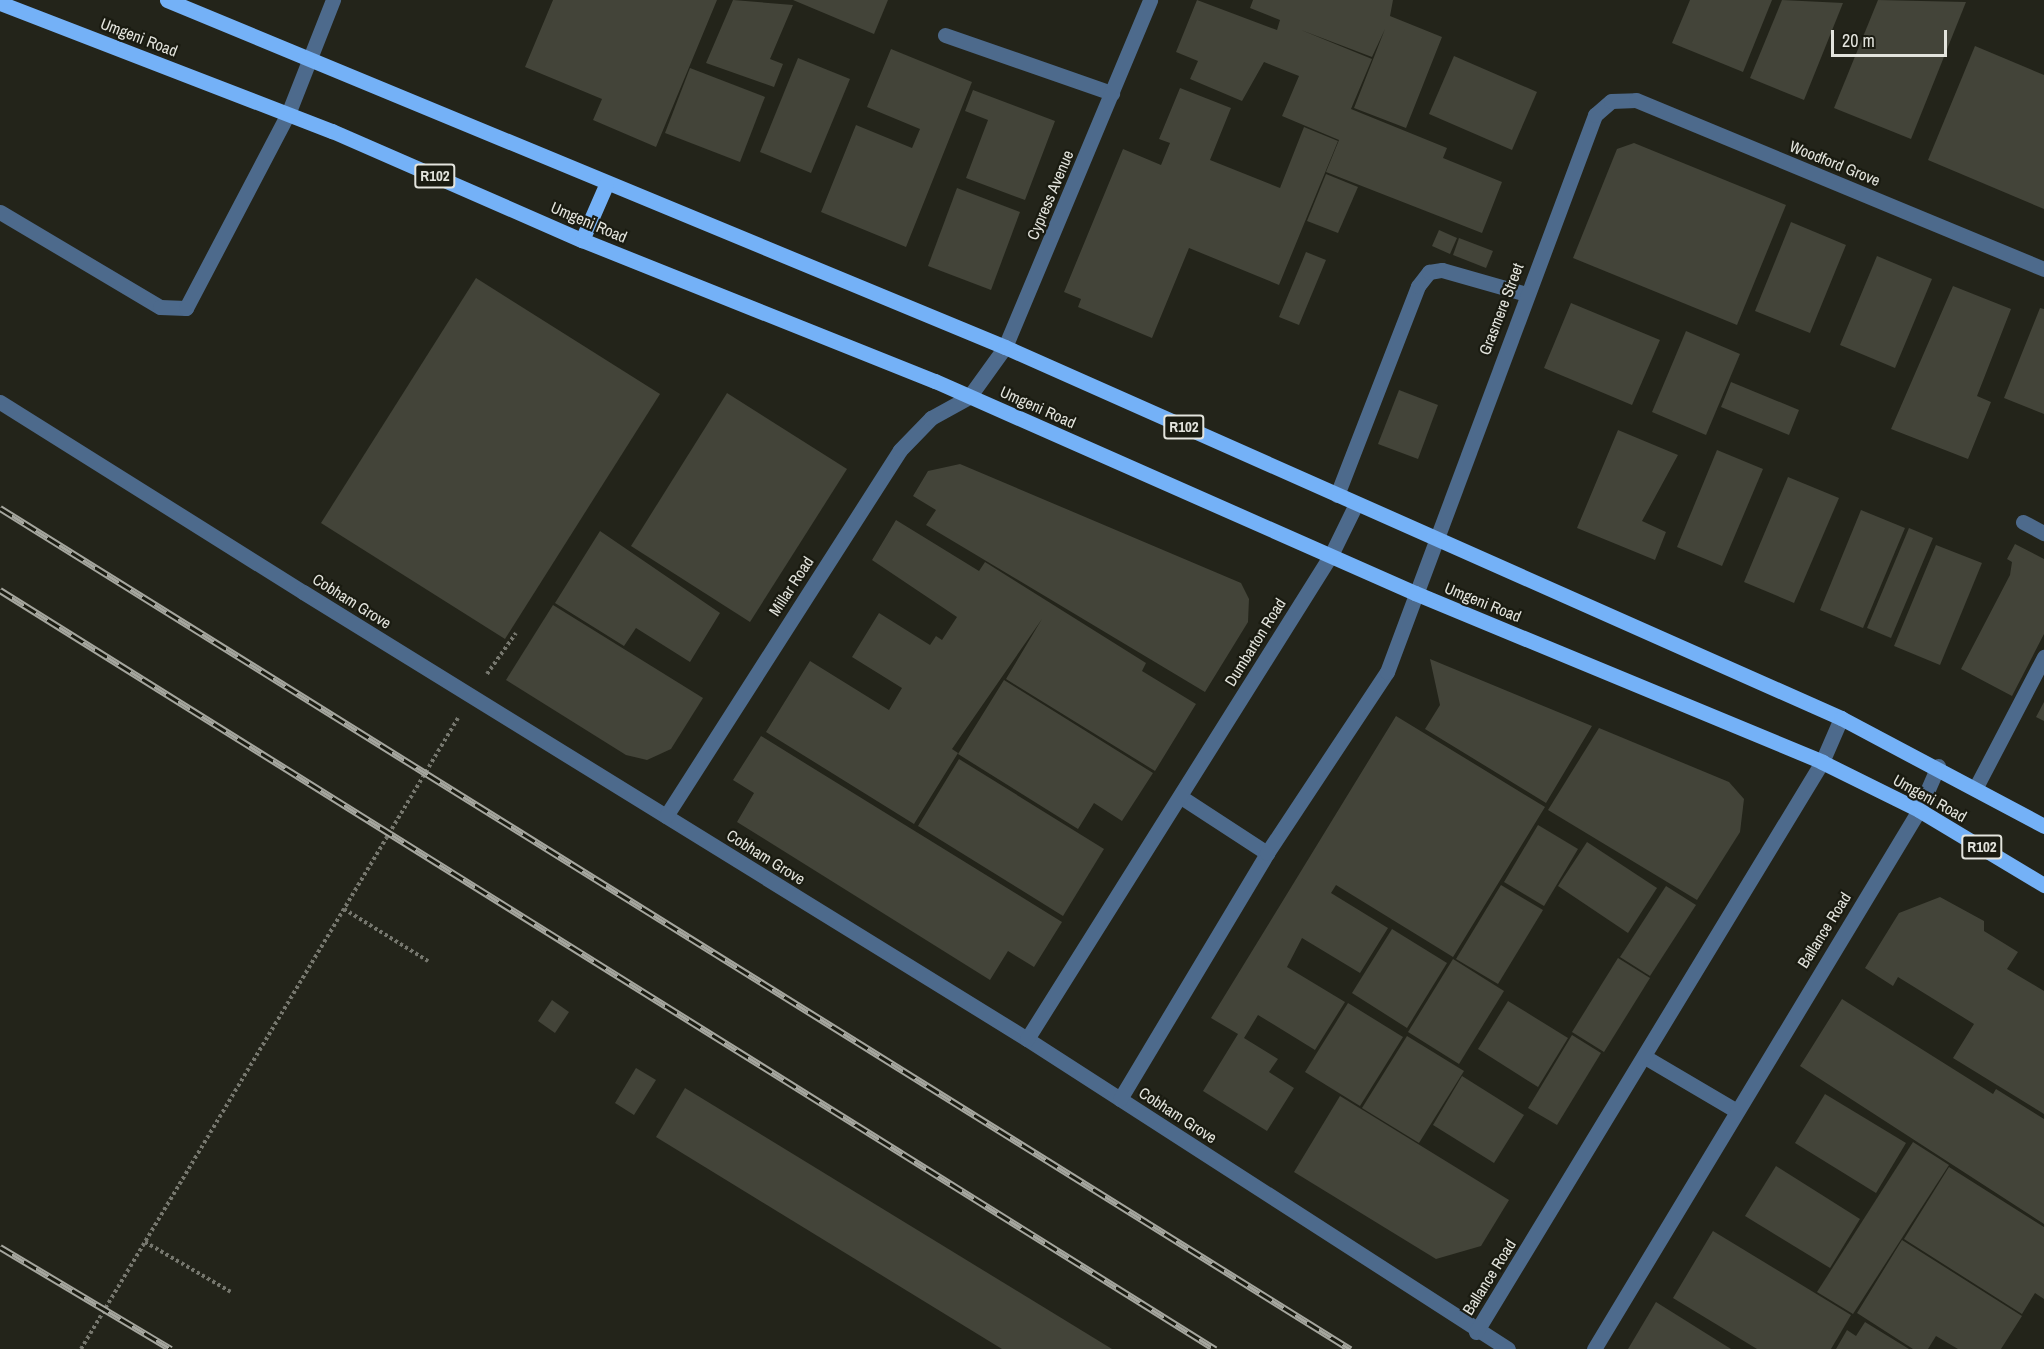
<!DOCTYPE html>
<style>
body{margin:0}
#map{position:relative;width:2044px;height:1349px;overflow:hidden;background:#23241a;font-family:"Archivo Narrow",sans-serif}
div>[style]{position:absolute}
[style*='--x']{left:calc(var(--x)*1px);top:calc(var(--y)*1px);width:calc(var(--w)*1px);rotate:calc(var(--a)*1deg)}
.building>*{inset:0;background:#434439}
.path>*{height:4px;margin-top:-2px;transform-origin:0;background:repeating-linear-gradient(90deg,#76776e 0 3px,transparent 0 6px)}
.lane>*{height:15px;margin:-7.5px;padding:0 7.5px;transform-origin:7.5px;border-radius:7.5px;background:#4d6a8c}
.street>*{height:15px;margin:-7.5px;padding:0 7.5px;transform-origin:7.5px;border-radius:7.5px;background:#4d6a8c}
.primary>*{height:15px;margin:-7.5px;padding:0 7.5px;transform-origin:7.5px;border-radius:7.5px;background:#74b1f7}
.rail>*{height:7px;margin-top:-3.5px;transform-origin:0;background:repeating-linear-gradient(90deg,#1a1b11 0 14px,#a5a69e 0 28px);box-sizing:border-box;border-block:2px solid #a5a69e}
span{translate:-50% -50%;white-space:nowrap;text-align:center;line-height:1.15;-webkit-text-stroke:4.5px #1a1b11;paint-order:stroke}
.shield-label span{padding:2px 4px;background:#1a1b11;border:2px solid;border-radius:4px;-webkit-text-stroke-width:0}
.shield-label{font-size:15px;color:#e3e4dd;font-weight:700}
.street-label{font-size:16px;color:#e3e4dd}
.scale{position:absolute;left:1831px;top:30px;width:116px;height:27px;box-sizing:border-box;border:3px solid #e3e4dd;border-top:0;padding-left:8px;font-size:18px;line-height:21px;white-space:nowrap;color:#e3e4dd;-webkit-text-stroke:4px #1a1b11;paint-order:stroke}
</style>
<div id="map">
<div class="building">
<div style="clip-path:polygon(553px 0,717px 0,656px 147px,593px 120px,602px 99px,525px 67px)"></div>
<div style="clip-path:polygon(733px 0,793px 5px,770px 59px,783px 64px,774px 87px,706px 63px)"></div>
<div style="clip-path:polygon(793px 0,888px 0,874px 34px)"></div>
<div style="clip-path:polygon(1197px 0,1277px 30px,1280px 20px,1250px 8px,1253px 0,1393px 0,1390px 16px,1442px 37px,1406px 128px,1354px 108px,1385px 29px,1372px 57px,1301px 30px,1372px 59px,1351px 109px,1447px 148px,1443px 158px,1502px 182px,1482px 233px,1326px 172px,1339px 140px,1282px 116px,1299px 76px,1264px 62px,1242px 101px,1190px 79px,1198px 61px,1176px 52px)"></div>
<div style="clip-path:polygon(1690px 0,1772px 0,1743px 72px,1672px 43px)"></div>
<div style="clip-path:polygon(1782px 0,1843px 3px,1804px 100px,1750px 78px)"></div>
<div style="clip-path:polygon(1878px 0,1966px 2px,1911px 139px,1834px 108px)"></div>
<div style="clip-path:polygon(1975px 46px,2044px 75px,2044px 209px,1928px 160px)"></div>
<div style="clip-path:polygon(891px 49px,972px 82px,906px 247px,821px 212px,856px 125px,912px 148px,920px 129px,867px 107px)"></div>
<div style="clip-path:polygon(1454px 56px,1537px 92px,1512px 150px,1429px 114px)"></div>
<div style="clip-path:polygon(798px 58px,850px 79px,811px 173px,760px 152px)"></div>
<div style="clip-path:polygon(690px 68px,765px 97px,740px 162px,665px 133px)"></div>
<div style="clip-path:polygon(1180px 88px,1231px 108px,1210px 160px,1280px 188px,1304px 127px,1338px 141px,1279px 285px,1189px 248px,1152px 338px,1078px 307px,1081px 299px,1064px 292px,1123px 149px,1161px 165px,1170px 143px,1159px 139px)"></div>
<div style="clip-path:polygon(973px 90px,1055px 121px,1025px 200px,966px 178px,988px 120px,965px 111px)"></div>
<div style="clip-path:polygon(1634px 143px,1786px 205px,1737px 325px,1573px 258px,1617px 149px)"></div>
<div style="clip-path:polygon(1326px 174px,1358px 187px,1338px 233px,1307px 221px)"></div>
<div style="clip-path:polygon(957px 188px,1020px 212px,991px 290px,928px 266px)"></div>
<div style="clip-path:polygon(1791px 222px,1846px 245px,1810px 333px,1755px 311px)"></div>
<div style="clip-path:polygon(1439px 230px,1457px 238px,1450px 254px,1432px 246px)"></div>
<div style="clip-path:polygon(1459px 238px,1493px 251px,1486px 268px,1453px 255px)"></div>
<div style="clip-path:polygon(1306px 252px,1326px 260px,1299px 325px,1279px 317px)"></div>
<div style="clip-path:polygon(1877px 256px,1932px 279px,1895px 368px,1840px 345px)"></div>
<div style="clip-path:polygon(476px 278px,660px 394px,505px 639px,321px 523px)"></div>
<div style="clip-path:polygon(1953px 286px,2011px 309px,1977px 396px,1991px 402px,1968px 459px,1891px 429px)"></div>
<div style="clip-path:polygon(1571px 303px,1660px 340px,1632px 405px,1544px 368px)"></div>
<div style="clip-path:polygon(2040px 308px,2044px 309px,2044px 414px,2004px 398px)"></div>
<div style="clip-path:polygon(1686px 331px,1740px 354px,1706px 435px,1652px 412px)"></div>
<div style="clip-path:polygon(1731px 382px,1799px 410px,1789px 435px,1721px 407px)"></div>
<div style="clip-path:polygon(1399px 390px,1438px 405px,1418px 459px,1378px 444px)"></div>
<div style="clip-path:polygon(727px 393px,847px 469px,750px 622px,631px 546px)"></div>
<div style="clip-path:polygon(1618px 430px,1678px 455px,1642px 521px,1666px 532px,1655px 560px,1577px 528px)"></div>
<div style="clip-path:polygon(1717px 450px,1763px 469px,1722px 566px,1677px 547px)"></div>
<div style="clip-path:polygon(960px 464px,1241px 583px,1249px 599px,1248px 622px,1205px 692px,926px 525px,936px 510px,913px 496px,928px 471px)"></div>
<div style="clip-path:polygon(1788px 477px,1839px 498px,1794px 603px,1744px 582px)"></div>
<div style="clip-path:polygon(1861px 510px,1905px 528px,1863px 628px,1820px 610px)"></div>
<div style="clip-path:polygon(896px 520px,979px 571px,985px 562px,1146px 663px,1142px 671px,1196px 704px,1155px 771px,1006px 679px,1042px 619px,952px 749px,958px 753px,914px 824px,766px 732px,810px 661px,889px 710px,902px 688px,852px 657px,879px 613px,930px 645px,936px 636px,942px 640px,957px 617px,872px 560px)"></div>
<div style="clip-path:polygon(1909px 528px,1933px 538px,1891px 638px,1867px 628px)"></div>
<div style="clip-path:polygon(600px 531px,720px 613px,690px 662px,636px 628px,624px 646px,555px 603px)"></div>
<div style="clip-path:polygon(2015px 544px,2044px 559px,2044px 634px,2012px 696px,1961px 669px,2010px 575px,2012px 562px,2007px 559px)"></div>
<div style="clip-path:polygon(1936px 545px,1982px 563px,1940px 665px,1894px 646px)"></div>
<div style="clip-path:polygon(553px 605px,703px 698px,671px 749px,647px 760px,626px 755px,506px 680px)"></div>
<div style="clip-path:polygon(1430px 659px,1592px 726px,1546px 803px,1425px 729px,1440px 705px)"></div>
<div style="clip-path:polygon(1004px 680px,1153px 773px,1122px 821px,1094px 803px,1078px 829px,958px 754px)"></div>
<div style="clip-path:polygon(2044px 702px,2044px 721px,2036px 717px)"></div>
<div style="clip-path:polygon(1396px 716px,1545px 807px,1453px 957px,1336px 885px,1331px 893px,1388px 928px,1360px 973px,1302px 938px,1287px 967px,1345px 1002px,1315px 1050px,1258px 1015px,1244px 1038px,1278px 1059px,1269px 1072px,1294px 1088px,1267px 1131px,1203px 1091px,1238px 1034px,1211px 1018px)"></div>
<div style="clip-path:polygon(1599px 728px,1729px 782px,1744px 799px,1740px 832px,1697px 900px,1548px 810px)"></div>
<div style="clip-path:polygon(761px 736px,1062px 922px,1034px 967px,1008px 951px,990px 980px,737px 822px,754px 793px,733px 780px)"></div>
<div style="clip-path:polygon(959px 759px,1104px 849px,1063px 916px,918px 826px)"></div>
<div style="clip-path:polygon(1538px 825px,1578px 849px,1544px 906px,1504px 882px)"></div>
<div style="clip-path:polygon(1587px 842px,1657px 888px,1628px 933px,1558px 886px)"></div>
<div style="clip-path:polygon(1501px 885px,1543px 910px,1498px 984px,1456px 959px)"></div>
<div style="clip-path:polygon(1666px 886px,1696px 905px,1650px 976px,1620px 957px)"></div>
<div style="clip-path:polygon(1940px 897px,1984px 921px,1984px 931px,2018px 952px,2007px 969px,2044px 991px,2044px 1114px,1953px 1058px,1974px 1024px,1898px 977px,1893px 986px,1865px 968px,1899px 913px)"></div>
<div style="clip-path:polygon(1392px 929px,1447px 963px,1407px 1028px,1352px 993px)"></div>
<div style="clip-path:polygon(1618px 958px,1650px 978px,1604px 1052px,1572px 1032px)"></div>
<div style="clip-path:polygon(1453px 959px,1504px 991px,1459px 1064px,1408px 1032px)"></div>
<div style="clip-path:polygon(1842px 999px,1993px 1094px,1996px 1089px,2044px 1119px,2044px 1224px,1800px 1066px)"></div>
<div style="clip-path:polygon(552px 1000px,569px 1012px,555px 1033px,538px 1021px)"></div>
<div style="clip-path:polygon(1508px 1001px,1568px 1038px,1538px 1087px,1478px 1049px)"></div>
<div style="clip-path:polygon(1348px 1003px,1403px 1037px,1360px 1106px,1305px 1072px)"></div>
<div style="clip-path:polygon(1572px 1035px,1601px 1053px,1557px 1125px,1528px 1108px)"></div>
<div style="clip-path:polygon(1407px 1036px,1464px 1071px,1419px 1143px,1362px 1108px)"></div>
<div style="clip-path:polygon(636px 1068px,656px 1080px,634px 1115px,615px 1103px)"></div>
<div style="clip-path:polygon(1462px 1076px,1524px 1115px,1494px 1163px,1433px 1125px)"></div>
<div style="clip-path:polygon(685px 1088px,1112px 1349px,1002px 1349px,656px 1137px)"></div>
<div style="clip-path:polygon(1825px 1094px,1906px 1143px,1876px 1193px,1795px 1143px)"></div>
<div style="clip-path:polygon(1340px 1096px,1509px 1200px,1481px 1246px,1436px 1259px,1294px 1172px)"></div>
<div style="clip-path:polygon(1913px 1142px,1949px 1165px,1853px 1314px,1817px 1292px)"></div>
<div style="clip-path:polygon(1776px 1166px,1860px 1219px,1830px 1268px,1745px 1216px)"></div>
<div style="clip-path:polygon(1949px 1167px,2044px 1227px,2044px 1299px,2035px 1293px,2022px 1314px,1904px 1239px)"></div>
<div style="clip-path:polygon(1713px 1231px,1851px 1315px,1831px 1349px,1757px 1349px,1673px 1298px)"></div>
<div style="clip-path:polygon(1902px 1240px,2022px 1316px,2001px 1349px,1958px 1349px,1936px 1336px,1928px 1349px,1913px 1349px,1857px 1313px)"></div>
<div style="clip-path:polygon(1656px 1302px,1731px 1349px,1628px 1349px)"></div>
<div style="clip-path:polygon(1865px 1322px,1909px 1349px,1836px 1349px,1847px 1330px,1856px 1336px)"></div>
</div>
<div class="path">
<div style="--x:487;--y:674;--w:50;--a:-54.7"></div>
<div style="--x:344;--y:909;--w:99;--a:31.8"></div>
<div style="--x:145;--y:1242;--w:99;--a:30.2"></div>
<div style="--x:81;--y:1349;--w:735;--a:-59.14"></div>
</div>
<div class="lane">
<div style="--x:945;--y:35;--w:177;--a:19.2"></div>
<div style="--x:0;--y:212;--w:186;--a:30.7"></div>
<div style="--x:160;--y:307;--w:26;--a:2"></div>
<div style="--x:186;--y:308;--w:219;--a:-62.3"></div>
<div style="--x:0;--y:402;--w:358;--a:32.1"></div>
<div style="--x:1337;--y:495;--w:224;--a:-68.8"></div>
<div style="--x:1418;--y:286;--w:18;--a:-52"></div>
<div style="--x:1429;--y:272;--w:13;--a:-9"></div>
<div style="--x:1442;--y:270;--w:87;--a:15.9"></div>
<div style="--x:2023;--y:522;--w:24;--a:28"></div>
<div style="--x:1976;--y:787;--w:147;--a:-62.4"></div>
</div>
<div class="street">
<div style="--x:288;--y:114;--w:123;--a:-68.5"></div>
<div style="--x:303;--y:592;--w:851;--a:31.69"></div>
<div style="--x:1027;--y:1039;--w:572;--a:32.8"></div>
<div style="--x:1181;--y:797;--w:103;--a:33.1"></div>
<div style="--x:666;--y:816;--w:434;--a:-57.4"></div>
<div style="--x:900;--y:450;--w:45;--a:-45.9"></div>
<div style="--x:931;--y:418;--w:43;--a:-28.9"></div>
<div style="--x:969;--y:397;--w:62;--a:-54.2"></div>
<div style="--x:1005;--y:347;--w:376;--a:-67.3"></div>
<div style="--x:1027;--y:1039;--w:572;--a:-57.87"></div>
<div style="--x:1331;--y:555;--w:57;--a:-63.9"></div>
<div style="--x:1645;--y:1057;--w:104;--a:30.5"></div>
<div style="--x:1120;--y:1099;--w:287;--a:-59.1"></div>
<div style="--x:1267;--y:853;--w:217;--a:-56.5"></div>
<div style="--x:1387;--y:672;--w:595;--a:-69.52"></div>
<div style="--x:1595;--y:115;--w:21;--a:-41"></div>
<div style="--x:1611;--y:101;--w:25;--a:-2"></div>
<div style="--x:1636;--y:100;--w:442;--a:22.5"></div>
<div style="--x:1476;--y:1332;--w:667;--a:-58.74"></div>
<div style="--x:1822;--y:762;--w:48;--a:-66.6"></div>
<div style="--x:1594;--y:1349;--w:629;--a:-58.91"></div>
<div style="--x:1919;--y:810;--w:48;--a:-66.6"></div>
</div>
<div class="primary">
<div style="--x:167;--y:0;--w:907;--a:22.49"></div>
<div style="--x:1005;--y:347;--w:915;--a:23.93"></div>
<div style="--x:1841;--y:718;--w:230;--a:28"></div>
<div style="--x:0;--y:3;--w:356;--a:21.1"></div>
<div style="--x:332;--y:131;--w:273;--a:23.6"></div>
<div style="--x:582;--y:240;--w:380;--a:21.8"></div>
<div style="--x:935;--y:381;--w:525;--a:23.83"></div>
<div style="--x:1415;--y:593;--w:441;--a:22.5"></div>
<div style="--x:1822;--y:762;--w:108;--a:26.3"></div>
<div style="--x:1919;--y:810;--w:146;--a:31"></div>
<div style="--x:582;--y:240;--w:60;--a:-66.4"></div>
</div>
<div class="rail">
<div style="--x:0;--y:508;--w:1591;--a:31.92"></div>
<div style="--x:0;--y:590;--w:1433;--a:31.99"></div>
<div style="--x:0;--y:1247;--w:199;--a:30.8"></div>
</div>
<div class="shield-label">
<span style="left:435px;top:176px">R102</span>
<span style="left:1184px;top:427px">R102</span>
<span style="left:1982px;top:847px">R102</span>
</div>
<div class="street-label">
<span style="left:139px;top:37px;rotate:21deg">Umgeni Road</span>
<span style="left:1835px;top:163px;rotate:22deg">Woodford Grove</span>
<span style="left:1050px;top:195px;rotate:-67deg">Cypress Avenue</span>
<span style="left:589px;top:222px;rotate:23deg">Umgeni Road</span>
<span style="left:1501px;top:309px;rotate:-69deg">Grasmere Street</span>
<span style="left:1038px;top:407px;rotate:24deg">Umgeni Road</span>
<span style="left:791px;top:586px;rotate:-57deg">Millar Road</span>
<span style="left:352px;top:601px;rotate:32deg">Cobham Grove</span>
<span style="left:1483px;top:602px;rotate:22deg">Umgeni Road</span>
<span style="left:1255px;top:642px;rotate:-58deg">Dumbarton Road</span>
<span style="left:1930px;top:798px;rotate:29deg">Umgeni Road</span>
<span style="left:766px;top:857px;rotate:32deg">Cobham Grove</span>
<span style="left:1824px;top:930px;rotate:-58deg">Ballance Road</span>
<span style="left:1178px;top:1115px;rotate:33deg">Cobham Grove</span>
<span style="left:1489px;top:1277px;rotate:-58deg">Ballance Road</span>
</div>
<div class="scale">20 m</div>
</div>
